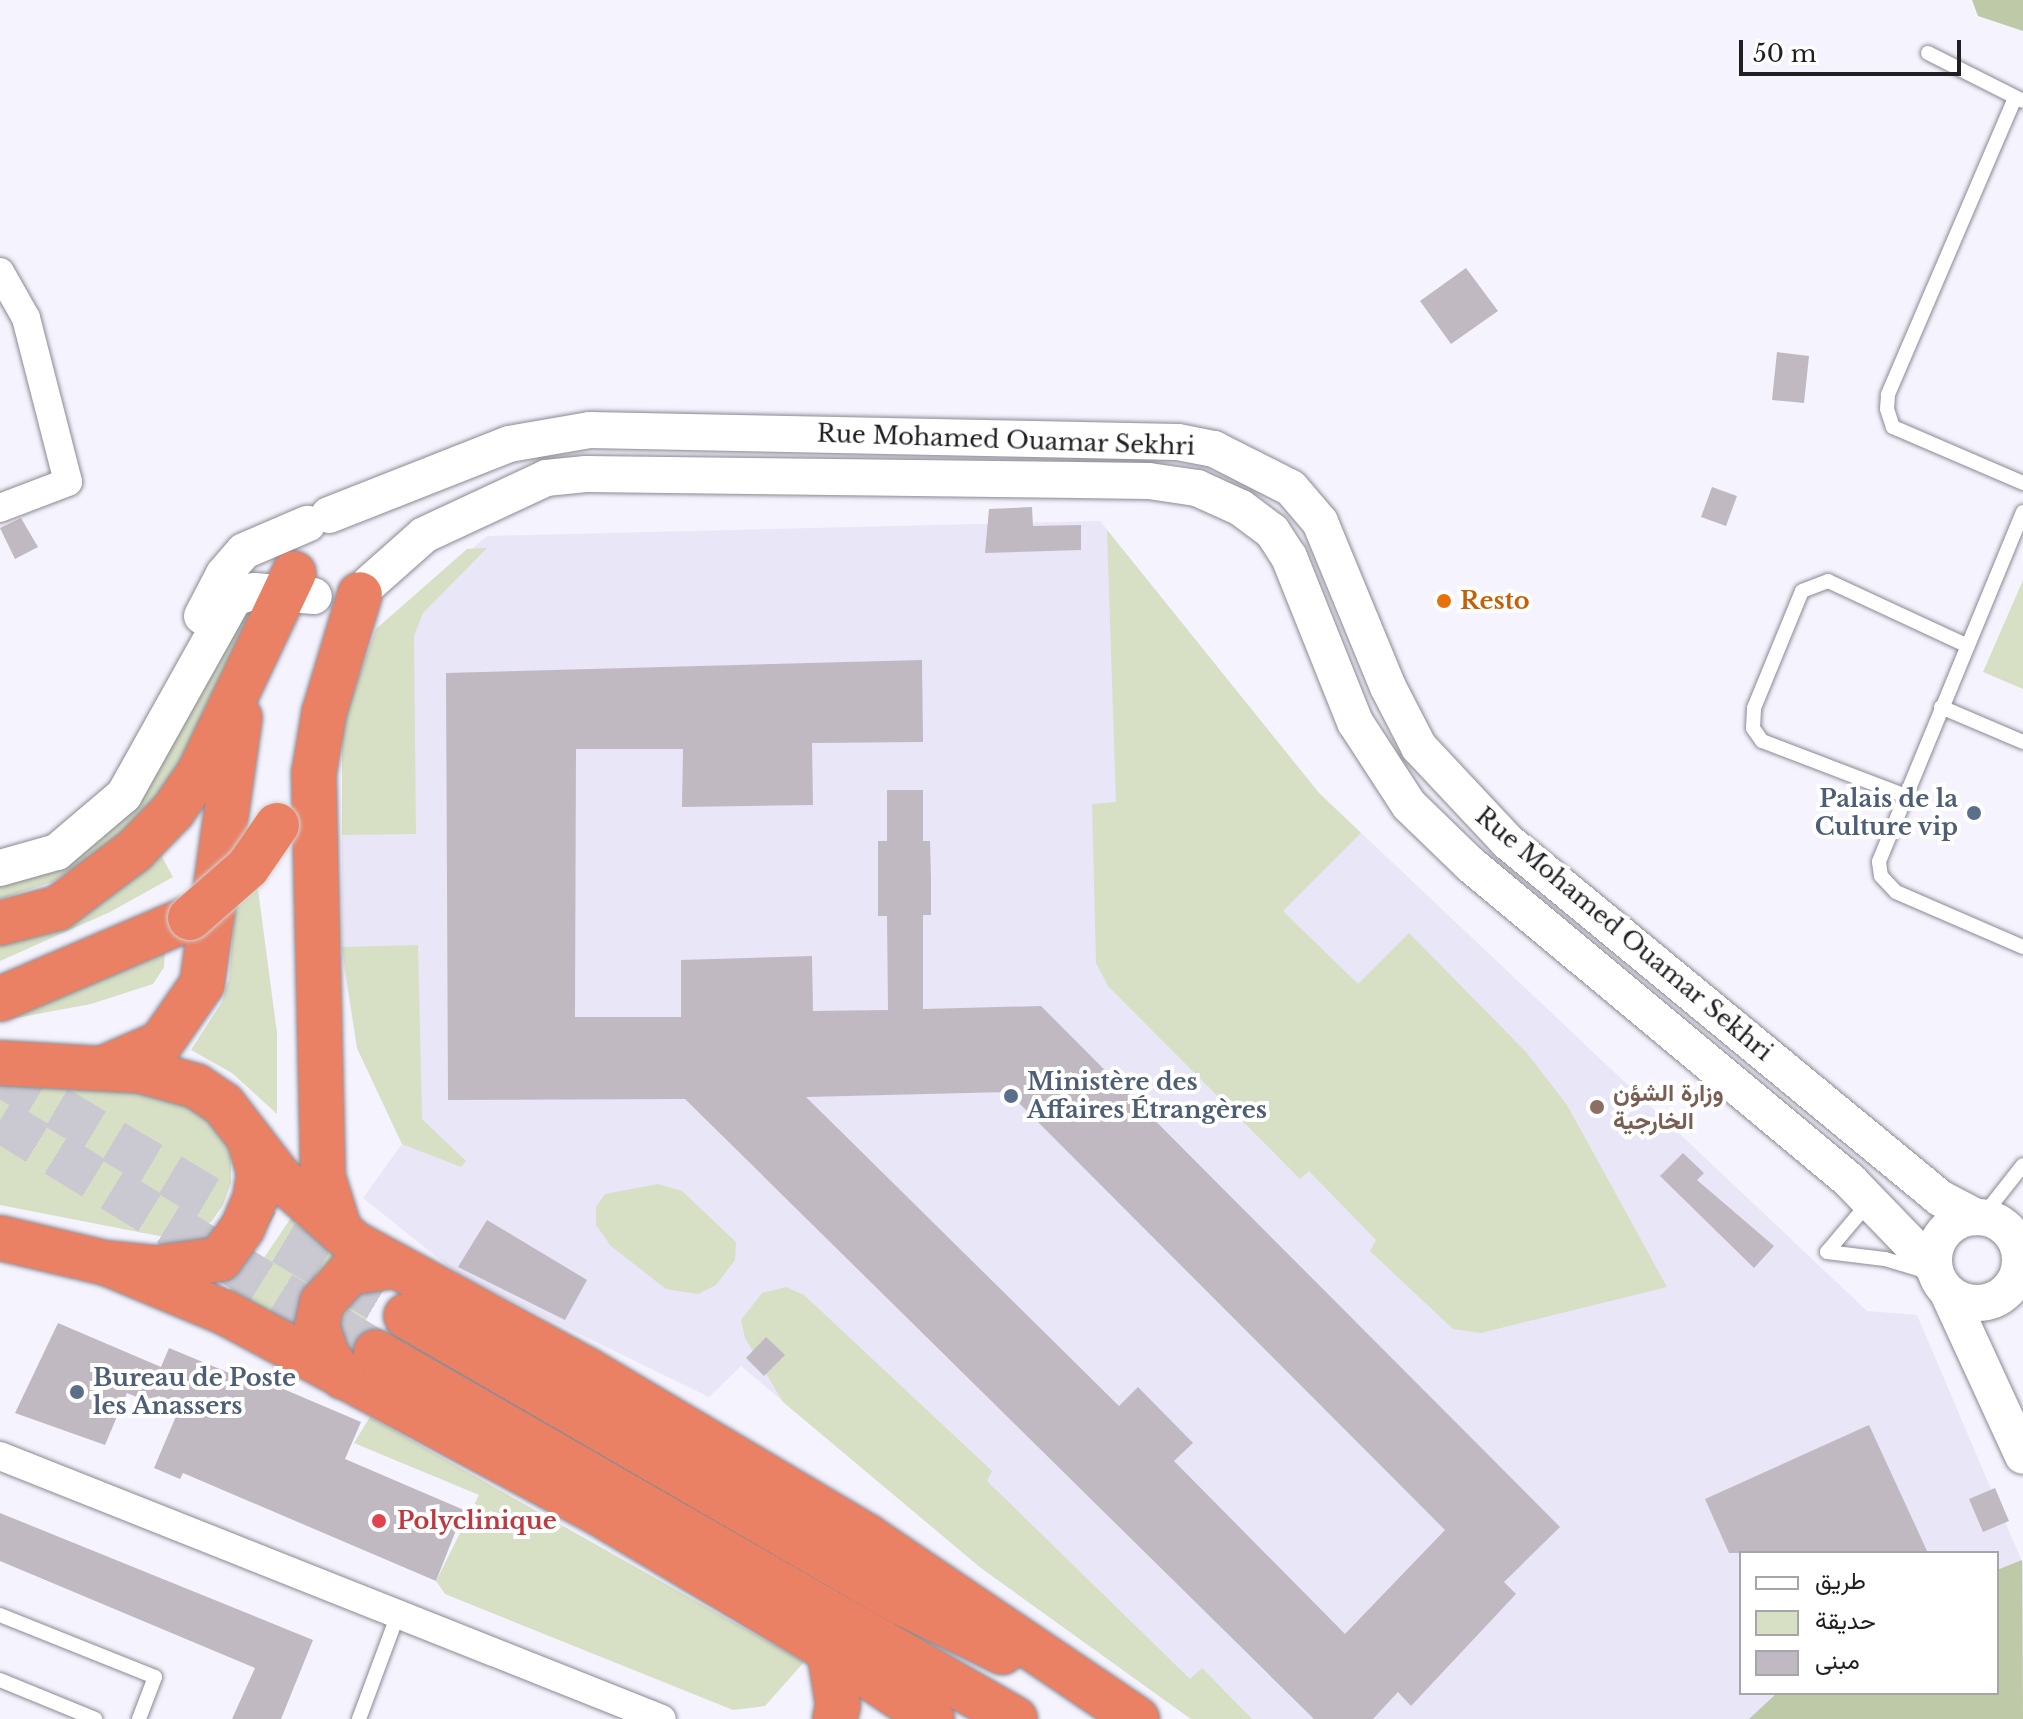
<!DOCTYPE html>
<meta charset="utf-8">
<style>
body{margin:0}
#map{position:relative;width:2023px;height:1719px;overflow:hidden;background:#f5f3fd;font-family:"Libre Baskerville",Vazirmatn,serif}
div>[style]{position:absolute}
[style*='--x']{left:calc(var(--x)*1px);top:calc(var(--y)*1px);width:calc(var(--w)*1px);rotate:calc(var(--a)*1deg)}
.built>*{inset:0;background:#e9e6f7}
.green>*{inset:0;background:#d7dfc5}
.forest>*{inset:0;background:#bec9a7}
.building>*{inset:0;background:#c0b9c1}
.trunk-tunnel>*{height:44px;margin-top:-22px;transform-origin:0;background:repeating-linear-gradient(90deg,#cac9d1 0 44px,transparent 0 66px)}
.roads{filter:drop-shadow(0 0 2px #8b8993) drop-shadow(0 0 2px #8b8993)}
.service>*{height:14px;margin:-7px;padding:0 7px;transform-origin:7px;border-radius:7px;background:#fff}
.minor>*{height:28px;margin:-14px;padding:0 14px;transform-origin:14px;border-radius:14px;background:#fff}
.tertiary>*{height:36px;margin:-18px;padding:0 18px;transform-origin:18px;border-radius:18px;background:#fff}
.tertiary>.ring{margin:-18px;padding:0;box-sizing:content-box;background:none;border:36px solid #fff;border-radius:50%}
.trunk>*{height:44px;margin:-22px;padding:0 22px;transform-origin:22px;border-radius:22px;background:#ea8064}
.bridges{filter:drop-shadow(0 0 2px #d2d2d3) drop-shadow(0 0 2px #d2d2d3)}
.trunk-bridge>*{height:44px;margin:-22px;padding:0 22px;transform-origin:22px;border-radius:22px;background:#ea8064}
.dots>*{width:22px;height:22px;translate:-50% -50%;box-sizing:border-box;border:4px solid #fff;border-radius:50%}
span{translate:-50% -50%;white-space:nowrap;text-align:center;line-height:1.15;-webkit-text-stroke:8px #fff;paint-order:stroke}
.street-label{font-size:24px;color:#201f23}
.food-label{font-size:24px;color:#c56008;font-weight:700}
.left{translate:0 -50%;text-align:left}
.service-label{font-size:24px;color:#4e5e75;font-weight:700}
.right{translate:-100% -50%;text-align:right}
.education-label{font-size:24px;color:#785e54;font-weight:700}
.health-label{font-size:24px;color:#be3a42;font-weight:700}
.legend{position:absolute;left:1739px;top:1551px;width:260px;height:144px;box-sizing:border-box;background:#fff;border:2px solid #a6a5a7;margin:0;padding:10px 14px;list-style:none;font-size:24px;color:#201f23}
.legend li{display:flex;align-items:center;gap:16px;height:40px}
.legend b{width:40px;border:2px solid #a6a5a7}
.scale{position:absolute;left:1739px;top:40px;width:222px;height:36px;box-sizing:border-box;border:4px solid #201f23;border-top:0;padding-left:10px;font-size:24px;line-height:28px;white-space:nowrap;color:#201f23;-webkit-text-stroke:6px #fff;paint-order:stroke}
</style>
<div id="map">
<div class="built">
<div style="clip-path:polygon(evenodd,1100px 521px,1319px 793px,1867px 1311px,1917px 1315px,2023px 1564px,2023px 1719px,1191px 1719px,981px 1568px,741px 1366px,709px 1397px,462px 1277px,363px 1198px,402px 1144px,357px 1048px,342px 958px,342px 724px,376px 629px,487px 536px,1100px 521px,1741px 1553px,1997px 1553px,1997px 1693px,1741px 1693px,1741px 1553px)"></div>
</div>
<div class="green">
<div style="clip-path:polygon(1107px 530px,1319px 793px,1361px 833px,1283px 911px,1358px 984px,1409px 933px,1526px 1052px,1567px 1105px,1667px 1287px,1481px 1333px,1453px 1329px,1370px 1251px,1376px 1240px,1309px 1171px,1300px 1179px,1108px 986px,1096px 963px,1092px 804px,1116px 802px)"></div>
<div style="clip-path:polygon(487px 548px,423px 613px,414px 636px,416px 834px,342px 835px,342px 724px,376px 629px,467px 549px)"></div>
<div style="clip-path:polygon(2023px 580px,2023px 689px,1983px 672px)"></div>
<div style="clip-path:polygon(257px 607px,203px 711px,187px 766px,109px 846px,52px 882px,0 899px,0 881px,71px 862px,105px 831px,219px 624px)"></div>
<div style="clip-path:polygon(160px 853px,173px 877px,110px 912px,0 961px,0 940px)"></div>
<div style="clip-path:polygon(257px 882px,277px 1033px,277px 1114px,232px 1073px,191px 1050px,222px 1002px,229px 979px,235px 907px)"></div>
<div style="clip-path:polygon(418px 945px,422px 1119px,466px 1161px,461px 1167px,402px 1144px,357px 1048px,342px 947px)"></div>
<div style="clip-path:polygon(165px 947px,164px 967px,153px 984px,91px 1004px,0 1021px)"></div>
<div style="clip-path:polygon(0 1077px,175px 1091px,221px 1126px,231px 1156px,231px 1183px,223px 1205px,211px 1222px,187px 1235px,159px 1236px,0 1205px)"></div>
<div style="clip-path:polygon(658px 1184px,682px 1191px,736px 1242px,735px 1260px,716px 1285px,698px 1294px,666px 1289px,611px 1246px,596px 1225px,596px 1207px,605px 1194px)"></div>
<div style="clip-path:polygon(293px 1215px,351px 1261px,309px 1340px,223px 1295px,257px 1268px)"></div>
<div style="clip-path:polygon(387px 1281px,346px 1357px,338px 1348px,339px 1295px)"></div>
<div style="clip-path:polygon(786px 1287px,804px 1295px,992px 1471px,987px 1481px,1190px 1679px,1202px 1668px,1252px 1719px,1191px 1719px,981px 1568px,783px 1402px,745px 1338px,741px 1320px,762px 1293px)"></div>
<div style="clip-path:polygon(370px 1417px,804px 1662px,765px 1706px,733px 1710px,445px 1594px,436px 1581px,479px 1495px,354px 1443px)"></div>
</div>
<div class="forest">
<div style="clip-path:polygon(1972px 0,2023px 0,2023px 31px,1978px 16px)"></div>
<div style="clip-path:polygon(2022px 1560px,2023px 1719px,1749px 1719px,1777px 1693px,1997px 1693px,1997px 1570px)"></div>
</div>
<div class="building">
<div style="clip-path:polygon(1466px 268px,1498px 311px,1451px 344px,1420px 301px)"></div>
<div style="clip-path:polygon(1777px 352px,1809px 356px,1804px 403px,1772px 400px)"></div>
<div style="clip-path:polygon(1712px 487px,1737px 496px,1726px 526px,1701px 517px)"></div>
<div style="clip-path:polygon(1032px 507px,1033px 526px,1081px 525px,1081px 550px,985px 553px,989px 509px)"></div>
<div style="clip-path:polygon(21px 518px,38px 547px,15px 559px,0 528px)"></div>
<div style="clip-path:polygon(evenodd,922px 660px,923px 742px,812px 743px,813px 805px,682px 807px,683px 749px,576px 749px,575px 1017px,681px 1017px,681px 960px,812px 956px,813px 1011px,888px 1010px,887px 916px,878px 916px,878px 841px,887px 841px,887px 790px,923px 790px,923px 841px,930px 841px,931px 879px,931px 915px,923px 915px,923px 1009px,1041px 1006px,1560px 1527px,1504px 1582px,1516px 1594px,1411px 1706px,1398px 1692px,1373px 1719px,1314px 1719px,685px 1099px,448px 1100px,446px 673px,922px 660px,1008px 1092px,1445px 1530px,1345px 1634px,1174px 1461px,1193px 1443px,1138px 1387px,1119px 1406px,806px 1097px,1008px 1092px)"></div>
<div style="clip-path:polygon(1683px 1153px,1704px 1173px,1697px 1180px,1774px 1246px,1754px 1268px,1660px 1176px)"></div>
<div style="clip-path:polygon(487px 1220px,587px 1280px,565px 1320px,458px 1267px)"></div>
<div style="clip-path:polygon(58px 1323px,161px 1367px,169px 1348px,239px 1377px,241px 1371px,361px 1422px,345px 1459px,464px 1510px,436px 1581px,183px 1473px,180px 1479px,154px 1468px,177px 1414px,127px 1393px,105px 1445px,15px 1413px)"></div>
<div style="clip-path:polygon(766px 1337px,785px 1355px,764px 1376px,746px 1358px)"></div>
<div style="clip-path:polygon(1869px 1425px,1928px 1553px,1729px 1553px,1705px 1499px)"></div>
<div style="clip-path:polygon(1995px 1488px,2009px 1521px,1983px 1532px,1969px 1499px)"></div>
<div style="clip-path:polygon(0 1513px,313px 1640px,281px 1719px,232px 1719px,255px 1668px,0 1561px)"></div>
</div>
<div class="trunk-tunnel">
<div style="--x:0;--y:1074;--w:473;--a:30.8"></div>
<div style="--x:0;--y:1120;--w:442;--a:31.7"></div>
</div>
<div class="roads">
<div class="service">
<div style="--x:1928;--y:53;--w:106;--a:26.8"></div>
<div style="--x:2015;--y:98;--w:323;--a:113.2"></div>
<div style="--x:1888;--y:395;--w:14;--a:94"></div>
<div style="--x:1887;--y:409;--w:19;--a:72"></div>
<div style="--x:1893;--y:427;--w:142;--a:23.3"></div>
<div style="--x:2023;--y:512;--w:378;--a:112.4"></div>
<div style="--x:1879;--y:862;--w:14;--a:82"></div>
<div style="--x:1881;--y:876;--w:22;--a:47"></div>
<div style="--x:1896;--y:892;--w:138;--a:23.4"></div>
<div style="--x:1941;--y:707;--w:89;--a:23.1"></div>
<div style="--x:1906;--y:796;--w:154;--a:-159.1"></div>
<div style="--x:1762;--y:741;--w:16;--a:-125"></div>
<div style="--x:1753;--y:728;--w:20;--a:-87"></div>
<div style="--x:1754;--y:708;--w:126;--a:-67.7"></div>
<div style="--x:1802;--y:591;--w:28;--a:-21"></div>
<div style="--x:1828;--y:581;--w:154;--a:24.9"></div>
<div style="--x:1982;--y:1217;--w:66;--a:-51.7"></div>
<div style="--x:1827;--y:1252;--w:58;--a:6.9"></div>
<div style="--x:1885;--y:1259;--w:42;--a:16.7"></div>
<div style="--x:1827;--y:1252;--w:68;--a:-49.8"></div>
<div style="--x:2020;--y:1253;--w:9;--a:-72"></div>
<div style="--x:0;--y:1615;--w:167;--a:21.8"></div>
<div style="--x:155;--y:1677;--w:45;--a:110.9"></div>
<div style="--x:0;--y:1680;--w:103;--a:22.3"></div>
<div style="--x:359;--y:1719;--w:112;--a:-69.6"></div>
</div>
<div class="minor">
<div style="--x:0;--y:272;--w:53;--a:60.5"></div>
<div style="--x:26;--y:318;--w:169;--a:75.6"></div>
<div style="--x:68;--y:482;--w:73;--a:159.1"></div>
<div style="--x:0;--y:1456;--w:712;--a:21.67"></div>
</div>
<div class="tertiary">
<div style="--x:329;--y:515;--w:193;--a:-21.5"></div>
<div style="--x:509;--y:444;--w:82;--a:-9.8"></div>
<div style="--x:590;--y:430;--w:588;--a:1.17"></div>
<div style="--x:1178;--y:442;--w:37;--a:11"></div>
<div style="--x:1214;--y:449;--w:86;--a:26.9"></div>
<div style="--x:1291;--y:488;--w:45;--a:49.5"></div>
<div style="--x:1320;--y:522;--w:178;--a:67.6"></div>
<div style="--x:1388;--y:687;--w:68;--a:62.7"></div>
<div style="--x:1419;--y:747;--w:130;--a:46.9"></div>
<div style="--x:1508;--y:842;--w:560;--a:39.49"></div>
<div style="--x:1940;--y:1198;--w:41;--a:27.8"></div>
<div style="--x:370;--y:583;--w:72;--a:-41.6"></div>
<div style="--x:424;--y:535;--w:135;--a:-25"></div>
<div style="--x:546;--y:478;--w:40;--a:-5.7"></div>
<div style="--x:586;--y:474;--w:563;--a:0.71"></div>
<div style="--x:1149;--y:481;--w:49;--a:8.3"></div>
<div style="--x:1197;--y:488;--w:48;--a:24.4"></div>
<div style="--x:1241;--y:508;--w:39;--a:37"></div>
<div style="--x:1272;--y:531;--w:31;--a:57"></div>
<div style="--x:1289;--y:557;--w:178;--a:68.2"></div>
<div style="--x:1355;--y:722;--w:99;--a:57"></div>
<div style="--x:1409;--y:805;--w:86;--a:44.1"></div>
<div style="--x:1471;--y:865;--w:493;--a:39.8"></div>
<div style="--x:1850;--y:1181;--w:121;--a:46"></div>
<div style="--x:202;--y:616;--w:47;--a:-62.4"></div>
<div style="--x:224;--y:574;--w:30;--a:-49"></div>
<div style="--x:244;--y:551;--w:69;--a:-23.2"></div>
<div style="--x:0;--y:868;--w:59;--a:-15.7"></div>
<div style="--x:57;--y:852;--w:88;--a:-40.4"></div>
<div style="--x:124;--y:795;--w:226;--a:-60.8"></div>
<div style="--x:234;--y:598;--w:21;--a:-19"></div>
<div style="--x:254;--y:591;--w:60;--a:4.8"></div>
<div class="ring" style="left:1934px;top:1217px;width:50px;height:50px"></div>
<div style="--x:1948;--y:1293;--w:179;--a:65.3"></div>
</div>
<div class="trunk">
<div style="--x:0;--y:923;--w:60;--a:-14.5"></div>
<div style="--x:58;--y:908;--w:95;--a:-36.9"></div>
<div style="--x:134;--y:851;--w:56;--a:-45.7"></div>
<div style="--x:173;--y:811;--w:46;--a:-55.6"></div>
<div style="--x:199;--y:773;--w:221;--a:-64.6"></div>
<div style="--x:0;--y:999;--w:207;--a:-23.1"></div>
<div style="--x:0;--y:1063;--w:141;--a:3.2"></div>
<div style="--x:141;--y:1071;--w:57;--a:15.3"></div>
<div style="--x:196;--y:1086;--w:32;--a:34"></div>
<div style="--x:223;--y:1104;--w:93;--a:52.4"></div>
<div style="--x:280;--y:1178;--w:98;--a:41.3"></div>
<div style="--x:354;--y:1243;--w:265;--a:28.6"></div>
<div style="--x:587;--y:1370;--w:327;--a:30.7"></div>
<div style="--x:868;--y:1537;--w:325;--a:34.1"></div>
<div style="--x:104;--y:1068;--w:62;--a:-23.7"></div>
<div style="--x:161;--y:1043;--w:72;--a:-55.2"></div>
<div style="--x:202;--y:984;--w:269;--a:-81.9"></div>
<div style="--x:340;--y:1231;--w:57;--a:-107.5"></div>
<div style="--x:323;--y:1177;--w:404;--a:-91.3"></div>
<div style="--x:314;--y:773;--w:61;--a:-80.5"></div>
<div style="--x:324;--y:713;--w:124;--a:-73.2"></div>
<div style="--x:0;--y:1238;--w:109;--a:13.3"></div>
<div style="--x:106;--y:1263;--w:50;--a:5.7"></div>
<div style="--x:156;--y:1268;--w:65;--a:-8"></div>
<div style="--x:220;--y:1259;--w:39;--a:-54"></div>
<div style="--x:243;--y:1227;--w:30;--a:-67"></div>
<div style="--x:255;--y:1199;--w:26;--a:-81"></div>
<div style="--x:259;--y:1173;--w:36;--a:-106"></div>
<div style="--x:106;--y:1263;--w:130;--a:22.6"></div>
<div style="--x:226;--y:1313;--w:423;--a:28.2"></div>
<div style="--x:599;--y:1513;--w:268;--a:30.8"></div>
<div style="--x:829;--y:1650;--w:124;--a:33.8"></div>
<div style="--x:406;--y:1316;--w:571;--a:30.07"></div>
<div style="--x:900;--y:1602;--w:114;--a:26.1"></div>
<div style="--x:376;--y:1352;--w:737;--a:29.87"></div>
<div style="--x:343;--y:1377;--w:27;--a:-126"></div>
<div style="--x:327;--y:1355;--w:31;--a:-109"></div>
<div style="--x:317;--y:1326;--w:24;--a:-78"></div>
<div style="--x:322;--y:1303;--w:40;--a:-48"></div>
<div style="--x:349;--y:1273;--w:45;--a:-9"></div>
<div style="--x:829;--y:1650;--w:56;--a:80.7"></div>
<div style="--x:838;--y:1705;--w:14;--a:102"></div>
</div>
</div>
<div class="bridges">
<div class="trunk-bridge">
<div style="--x:190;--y:918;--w:77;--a:-41.3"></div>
<div style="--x:248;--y:867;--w:51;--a:-55.4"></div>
</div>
</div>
<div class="dots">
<div style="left:1444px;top:601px;background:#e8710a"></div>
<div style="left:1974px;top:813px;background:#5c6f8a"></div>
<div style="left:1011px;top:1096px;background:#5c6f8a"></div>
<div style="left:1597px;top:1107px;background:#8d6e63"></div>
<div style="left:77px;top:1392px;background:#5c6f8a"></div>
<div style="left:379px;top:1521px;background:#e0444e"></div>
</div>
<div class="street-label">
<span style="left:1006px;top:440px;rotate:2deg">Rue Mohamed Ouamar Sekhri</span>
<span style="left:1624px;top:934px;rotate:40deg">Rue Mohamed Ouamar Sekhri</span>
</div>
<div class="food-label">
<span class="left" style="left:1460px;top:601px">Resto</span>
</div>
<div class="service-label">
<span class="right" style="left:1958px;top:813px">Palais de la<br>Culture vip</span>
<span class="left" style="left:1027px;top:1096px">Ministère des<br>Affaires Étrangères</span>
<span class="left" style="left:93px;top:1392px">Bureau de Poste<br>les Anassers</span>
</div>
<div class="education-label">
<span class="left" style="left:1613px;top:1107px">وزارة الشؤن<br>الخارجية</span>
</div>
<div class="health-label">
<span class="left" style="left:397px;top:1521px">Polyclinique</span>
</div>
<ul class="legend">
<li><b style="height:10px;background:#fff"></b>طريق</li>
<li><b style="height:22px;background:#d7dfc5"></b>حديقة</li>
<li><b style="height:22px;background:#c0b9c1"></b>مبنى</li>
</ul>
<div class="scale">50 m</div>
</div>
